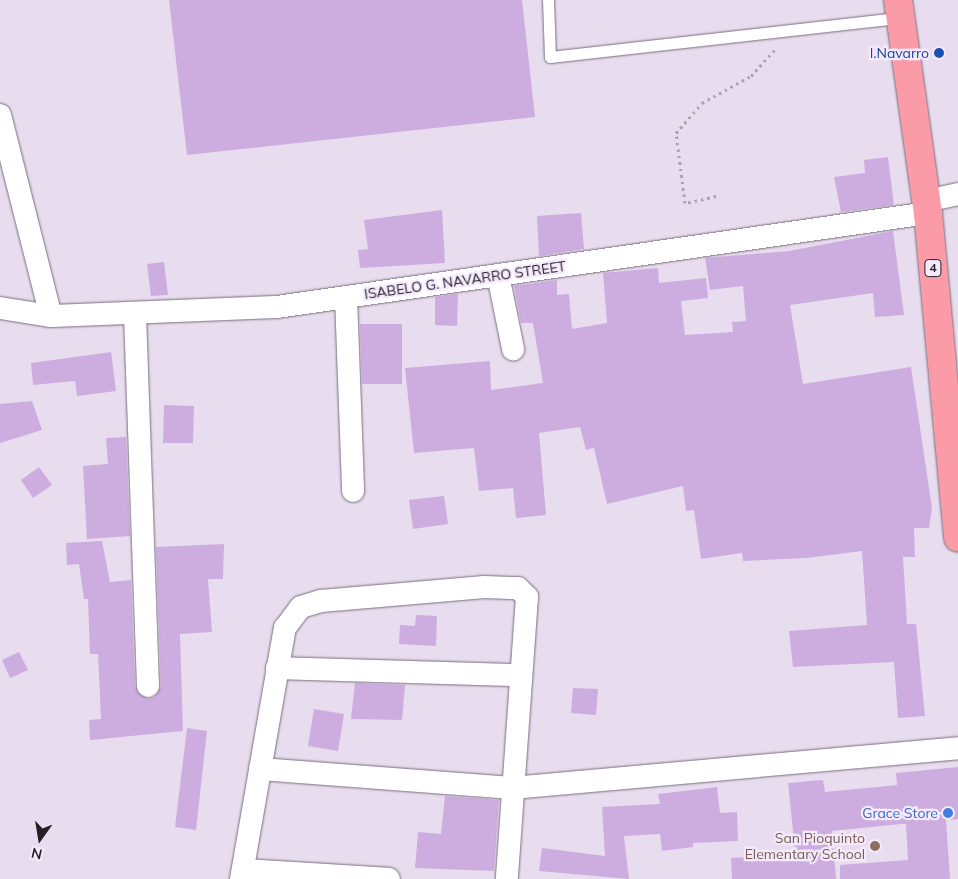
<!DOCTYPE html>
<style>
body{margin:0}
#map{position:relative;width:958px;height:879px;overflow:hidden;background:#e8dcef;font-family:Mulish,sans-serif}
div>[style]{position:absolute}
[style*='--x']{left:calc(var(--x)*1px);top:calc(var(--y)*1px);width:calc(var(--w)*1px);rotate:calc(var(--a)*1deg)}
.building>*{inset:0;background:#cdade0}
.path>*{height:3px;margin-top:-1.5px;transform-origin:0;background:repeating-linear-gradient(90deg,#aca2b1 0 2.5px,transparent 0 6.5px)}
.roads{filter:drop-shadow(0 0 1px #786e7e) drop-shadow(0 0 1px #786e7e)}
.service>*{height:11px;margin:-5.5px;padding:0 5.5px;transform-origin:5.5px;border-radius:5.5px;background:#fff}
.minor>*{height:22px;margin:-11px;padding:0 11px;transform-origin:11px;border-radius:11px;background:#fff}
.trunk>*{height:28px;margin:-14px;padding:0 14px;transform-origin:14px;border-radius:14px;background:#fb9ba8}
.dots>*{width:14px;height:14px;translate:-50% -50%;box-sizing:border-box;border:2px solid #f5e9fc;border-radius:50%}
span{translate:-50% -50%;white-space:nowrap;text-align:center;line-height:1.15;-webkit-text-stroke:4.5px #f5e9fc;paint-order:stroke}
.shield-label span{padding:1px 4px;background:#f5e9fc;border:1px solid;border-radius:4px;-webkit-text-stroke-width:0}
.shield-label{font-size:12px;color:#231f25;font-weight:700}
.transit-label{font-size:14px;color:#164399}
.right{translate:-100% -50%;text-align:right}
.street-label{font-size:14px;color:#231f25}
.shop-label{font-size:14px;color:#366cbe}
.education-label{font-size:14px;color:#785e54}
.north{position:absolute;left:15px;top:814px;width:50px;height:50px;-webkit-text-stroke:4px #f5e9fc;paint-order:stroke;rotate:193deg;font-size:14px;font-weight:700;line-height:20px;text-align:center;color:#231f25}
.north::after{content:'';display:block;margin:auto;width:18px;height:22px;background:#231f25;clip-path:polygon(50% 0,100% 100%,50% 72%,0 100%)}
</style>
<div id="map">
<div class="building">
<div style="clip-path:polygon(169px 0,522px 0,535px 117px,187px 155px)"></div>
<div style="clip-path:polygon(888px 157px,894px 205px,841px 212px,834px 177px,865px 173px,864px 160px)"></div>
<div style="clip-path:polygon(442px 210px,445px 263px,360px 268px,358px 250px,368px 249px,364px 220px)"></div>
<div style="clip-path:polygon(581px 213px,584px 249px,539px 256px,537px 216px)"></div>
<div style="clip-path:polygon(893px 231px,904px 315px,875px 317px,873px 293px,790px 305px,803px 384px,911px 367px,932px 508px,929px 528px,914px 528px,915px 557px,903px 557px,907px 624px,916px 624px,925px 716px,898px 718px,894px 662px,793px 667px,789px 631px,867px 625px,862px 551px,807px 558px,743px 561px,742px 553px,701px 559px,694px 510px,686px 511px,683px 486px,607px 504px,594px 448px,586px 450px,580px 427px,539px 433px,546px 515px,516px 518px,513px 488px,479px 491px,474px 448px,414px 453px,405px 368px,490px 361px,491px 390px,543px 383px,533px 323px,521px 323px,514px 286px,557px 280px,557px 295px,569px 294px,572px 329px,607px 323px,603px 273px,658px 268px,659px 283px,706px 278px,708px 298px,681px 301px,685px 335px,733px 332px,732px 322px,746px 321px,743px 286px,710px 290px,705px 258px,789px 251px)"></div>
<div style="clip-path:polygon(164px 262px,168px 295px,151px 296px,147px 264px)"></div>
<div style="clip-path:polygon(458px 294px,457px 326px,435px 325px,435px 297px)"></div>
<div style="clip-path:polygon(360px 324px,402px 324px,402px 384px,362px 384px)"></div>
<div style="clip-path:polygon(111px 352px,116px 391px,77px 396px,75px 381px,33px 385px,31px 363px)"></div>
<div style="clip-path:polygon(32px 401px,42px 430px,0 443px,0 404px)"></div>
<div style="clip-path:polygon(164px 405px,194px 406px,193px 443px,163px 443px)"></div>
<div style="clip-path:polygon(126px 437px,130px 536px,87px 539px,83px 466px,108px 464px,106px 438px)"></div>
<div style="clip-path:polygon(39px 467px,52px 485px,33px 498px,21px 480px)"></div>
<div style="clip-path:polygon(444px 496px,448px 524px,413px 529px,409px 500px)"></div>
<div style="clip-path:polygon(102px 541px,110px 582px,131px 580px,135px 686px,148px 699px,155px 697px,161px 686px,156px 547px,224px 544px,223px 579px,208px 579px,212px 632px,180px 634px,183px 731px,90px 740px,89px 720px,101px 719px,98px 654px,90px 654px,88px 599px,84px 599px,79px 564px,67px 565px,66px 543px)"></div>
<div style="clip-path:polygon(416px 615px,437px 616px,436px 646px,399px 644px,400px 625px,415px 626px)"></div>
<div style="clip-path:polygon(19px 652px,28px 670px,10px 678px,2px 660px)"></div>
<div style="clip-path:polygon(355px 683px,405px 685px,402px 720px,351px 719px)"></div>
<div style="clip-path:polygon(573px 688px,598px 689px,596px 715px,571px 713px)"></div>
<div style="clip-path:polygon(314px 709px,344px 714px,338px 751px,308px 746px)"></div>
<div style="clip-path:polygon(187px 728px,207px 731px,196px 830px,175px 827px)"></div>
<div style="clip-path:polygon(958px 767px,958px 819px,946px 820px,950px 879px,840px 879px,840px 865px,908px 860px,906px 824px,901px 824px,832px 831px,836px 879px,732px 879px,731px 858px,789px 855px,788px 850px,795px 850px,788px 783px,823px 780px,825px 792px,897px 785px,896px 773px)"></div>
<div style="clip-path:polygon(717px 787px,720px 813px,737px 812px,738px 841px,693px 843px,693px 847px,662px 851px,660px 834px,624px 836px,629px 879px,539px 871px,542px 848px,605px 856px,602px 807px,660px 804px,658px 794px)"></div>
<div style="clip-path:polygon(445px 796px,499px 800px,494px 871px,415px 868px,418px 832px,441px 834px)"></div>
</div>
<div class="path">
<div style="--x:716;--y:196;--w:32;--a:167"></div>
<div style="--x:685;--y:203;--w:71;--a:-97.3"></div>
<div style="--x:676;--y:133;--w:40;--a:-49"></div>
<div style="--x:702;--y:103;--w:56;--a:-28.9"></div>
<div style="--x:751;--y:76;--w:36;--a:-48"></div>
</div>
<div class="roads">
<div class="service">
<div style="--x:548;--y:0;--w:57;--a:88"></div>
<div style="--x:550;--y:57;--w:352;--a:-6.4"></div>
</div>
<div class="minor">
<div style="--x:0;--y:115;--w:207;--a:75.8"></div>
<div style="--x:926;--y:201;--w:33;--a:-12"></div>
<div style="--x:498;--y:275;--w:76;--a:78.5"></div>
<div style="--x:346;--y:297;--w:194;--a:87.9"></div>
<div style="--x:0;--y:308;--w:52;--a:8.9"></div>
<div style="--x:51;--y:316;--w:226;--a:-2.3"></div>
<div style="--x:277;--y:307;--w:658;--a:-8.22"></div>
<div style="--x:135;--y:314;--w:372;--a:88"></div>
<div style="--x:277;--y:668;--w:241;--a:1.7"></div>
<div style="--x:260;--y:769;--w:253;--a:4.3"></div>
<div style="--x:512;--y:788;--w:448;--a:-5.1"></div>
<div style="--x:243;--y:870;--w:146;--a:3.5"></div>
<div style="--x:241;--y:879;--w:255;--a:-80.1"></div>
<div style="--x:285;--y:628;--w:26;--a:-53"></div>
<div style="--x:301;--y:607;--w:21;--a:-17"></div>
<div style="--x:321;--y:601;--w:164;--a:-4.9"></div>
<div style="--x:484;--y:587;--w:34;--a:2"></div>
<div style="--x:518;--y:588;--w:13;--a:45"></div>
<div style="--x:527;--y:597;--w:283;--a:94.1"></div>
</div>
<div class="trunk">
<div style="--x:898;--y:0;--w:215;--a:82"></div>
<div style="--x:928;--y:213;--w:326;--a:84.7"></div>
</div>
</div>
<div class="dots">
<div style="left:939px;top:53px;background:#1a4fb4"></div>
<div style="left:948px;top:813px;background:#3f7fe0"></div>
<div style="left:875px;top:846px;background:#8d6e63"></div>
</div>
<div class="shield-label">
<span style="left:933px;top:268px">4</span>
</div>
<div class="transit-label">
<span class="right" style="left:929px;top:53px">I.Navarro</span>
</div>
<div class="street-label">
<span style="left:465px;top:280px;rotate:-8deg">ISABELO G. NAVARRO STREET</span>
</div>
<div class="shop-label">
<span class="right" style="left:938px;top:813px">Grace Store</span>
</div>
<div class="education-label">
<span class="right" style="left:865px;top:846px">San Pioquinto<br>Elementary School</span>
</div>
<div class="north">N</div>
</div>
